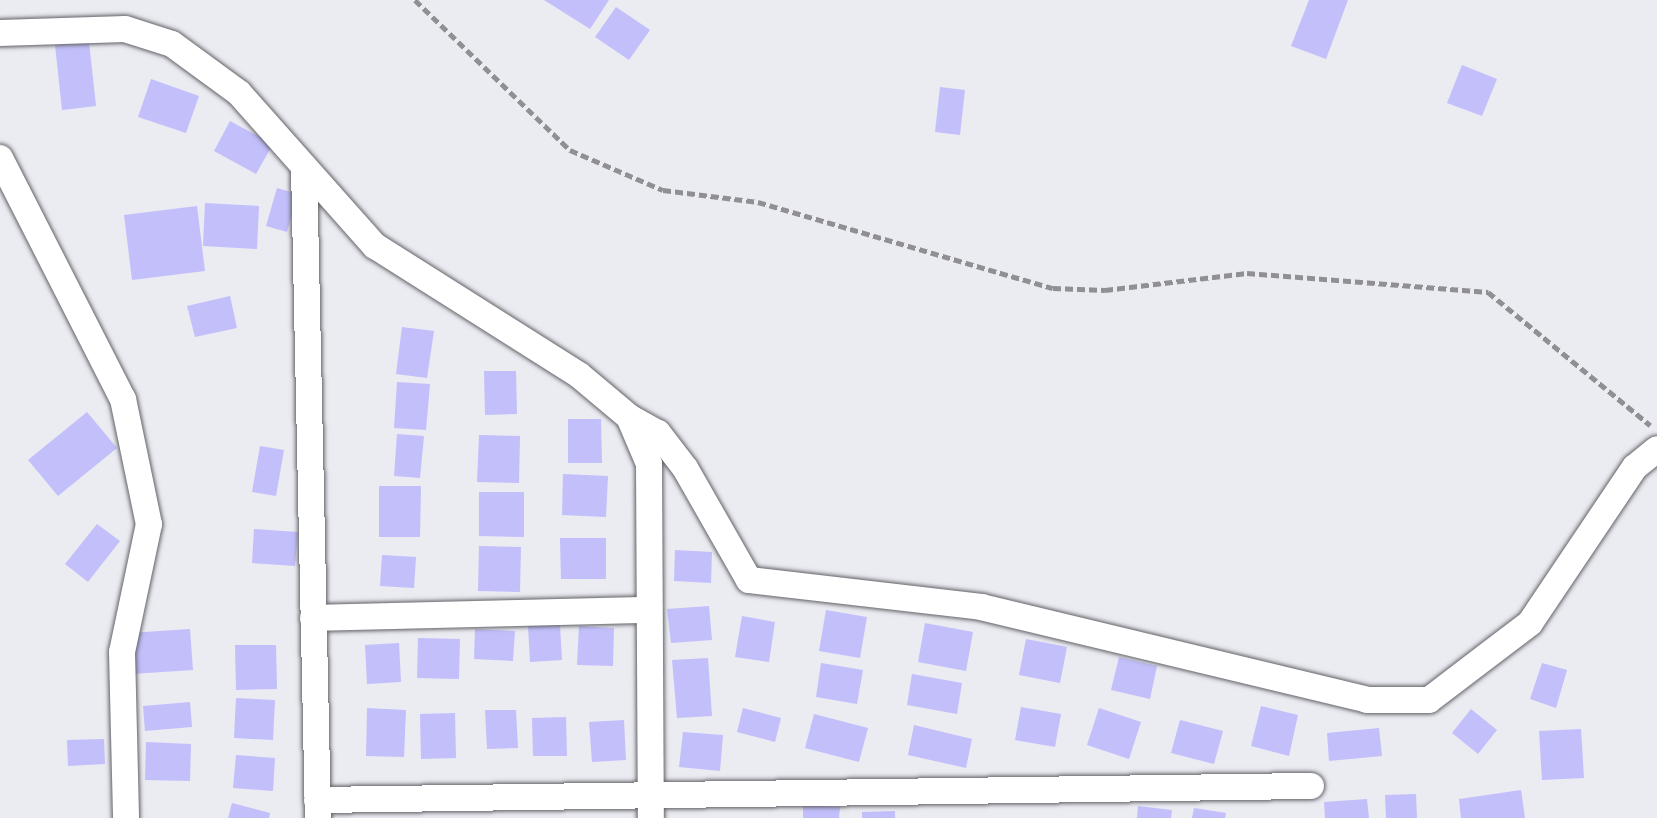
<!DOCTYPE html>
<style>
body{margin:0}
#map{position:relative;width:1657px;height:818px;overflow:hidden;background:#ebebf2;font-family:"Titillium Web",sans-serif}
div>[style]{position:absolute}
[style*='--x']{left:calc(var(--x)*1px);top:calc(var(--y)*1px);width:calc(var(--w)*1px);rotate:calc(var(--a)*1deg)}
.building>*{inset:0;background:#c2bffb}
.path>*{height:5px;margin-top:-2.5px;transform-origin:0;background:repeating-linear-gradient(90deg,#8f8f94 0 8px,transparent 0 12px)}
.roads{filter:drop-shadow(0 0 2px #626268) drop-shadow(0 0 2px #626268)}
.minor>*{height:26px;margin:-13px;padding:0 13px;transform-origin:13px;border-radius:13px;background:#fff}
span{translate:-50% -50%;white-space:nowrap;text-align:center;line-height:1.15;-webkit-text-stroke:6px #fff;paint-order:stroke}
</style>
<div id="map">
<div class="building">
<div style="clip-path:polygon(544px 0,609px 0,590px 29px)"></div>
<div style="clip-path:polygon(1309px 0,1348px 0,1326px 59px,1291px 46px)"></div>
<div style="clip-path:polygon(616px 7px,650px 30px,629px 60px,595px 37px)"></div>
<div style="clip-path:polygon(89px 42px,96px 106px,62px 110px,55px 45px)"></div>
<div style="clip-path:polygon(1462px 65px,1497px 79px,1482px 116px,1447px 103px)"></div>
<div style="clip-path:polygon(151px 79px,199px 96px,186px 133px,138px 117px)"></div>
<div style="clip-path:polygon(940px 87px,965px 90px,960px 135px,935px 132px)"></div>
<div style="clip-path:polygon(230px 121px,273px 144px,256px 174px,214px 151px)"></div>
<div style="clip-path:polygon(277px 188px,298px 194px,287px 232px,266px 226px)"></div>
<div style="clip-path:polygon(205px 203px,259px 206px,257px 249px,203px 246px)"></div>
<div style="clip-path:polygon(197px 206px,205px 271px,132px 280px,124px 215px)"></div>
<div style="clip-path:polygon(230px 296px,237px 328px,195px 337px,187px 306px)"></div>
<div style="clip-path:polygon(402px 327px,434px 331px,427px 378px,396px 374px)"></div>
<div style="clip-path:polygon(484px 371px,516px 371px,517px 414px,485px 415px)"></div>
<div style="clip-path:polygon(397px 382px,430px 384px,426px 430px,394px 428px)"></div>
<div style="clip-path:polygon(87px 412px,117px 448px,58px 496px,28px 460px)"></div>
<div style="clip-path:polygon(568px 419px,601px 419px,602px 463px,568px 463px)"></div>
<div style="clip-path:polygon(397px 434px,424px 436px,420px 478px,394px 476px)"></div>
<div style="clip-path:polygon(479px 435px,520px 436px,519px 483px,477px 482px)"></div>
<div style="clip-path:polygon(260px 446px,284px 450px,276px 496px,252px 492px)"></div>
<div style="clip-path:polygon(563px 474px,608px 476px,606px 517px,562px 515px)"></div>
<div style="clip-path:polygon(379px 486px,421px 486px,420px 537px,379px 537px)"></div>
<div style="clip-path:polygon(479px 492px,524px 492px,524px 537px,479px 536px)"></div>
<div style="clip-path:polygon(97px 524px,120px 541px,88px 582px,65px 564px)"></div>
<div style="clip-path:polygon(254px 529px,298px 532px,295px 566px,252px 563px)"></div>
<div style="clip-path:polygon(560px 538px,606px 538px,606px 579px,561px 579px)"></div>
<div style="clip-path:polygon(479px 546px,521px 547px,520px 592px,478px 591px)"></div>
<div style="clip-path:polygon(675px 550px,712px 552px,711px 583px,674px 581px)"></div>
<div style="clip-path:polygon(382px 555px,416px 557px,414px 588px,380px 586px)"></div>
<div style="clip-path:polygon(709px 606px,712px 640px,671px 643px,667px 609px)"></div>
<div style="clip-path:polygon(826px 610px,867px 617px,860px 658px,819px 651px)"></div>
<div style="clip-path:polygon(742px 616px,775px 622px,769px 662px,735px 657px)"></div>
<div style="clip-path:polygon(925px 623px,973px 632px,966px 671px,918px 662px)"></div>
<div style="clip-path:polygon(560px 625px,562px 660px,530px 662px,528px 626px)"></div>
<div style="clip-path:polygon(579px 626px,614px 628px,613px 666px,577px 665px)"></div>
<div style="clip-path:polygon(190px 629px,193px 670px,132px 674px,129px 633px)"></div>
<div style="clip-path:polygon(475px 629px,515px 631px,513px 661px,474px 659px)"></div>
<div style="clip-path:polygon(418px 638px,460px 639px,459px 679px,417px 678px)"></div>
<div style="clip-path:polygon(1026px 639px,1067px 647px,1060px 683px,1019px 675px)"></div>
<div style="clip-path:polygon(399px 643px,401px 682px,367px 684px,365px 645px)"></div>
<div style="clip-path:polygon(235px 645px,276px 645px,277px 689px,236px 690px)"></div>
<div style="clip-path:polygon(1119px 657px,1157px 666px,1150px 699px,1111px 690px)"></div>
<div style="clip-path:polygon(708px 658px,712px 716px,677px 718px,672px 660px)"></div>
<div style="clip-path:polygon(821px 663px,863px 670px,857px 704px,816px 697px)"></div>
<div style="clip-path:polygon(1542px 663px,1567px 670px,1556px 708px,1530px 699px)"></div>
<div style="clip-path:polygon(912px 674px,962px 683px,957px 714px,907px 705px)"></div>
<div style="clip-path:polygon(236px 698px,275px 700px,273px 740px,234px 738px)"></div>
<div style="clip-path:polygon(190px 702px,192px 727px,145px 731px,143px 706px)"></div>
<div style="clip-path:polygon(1261px 706px,1298px 715px,1289px 756px,1251px 746px)"></div>
<div style="clip-path:polygon(1021px 707px,1061px 714px,1055px 747px,1015px 740px)"></div>
<div style="clip-path:polygon(367px 708px,406px 710px,404px 757px,366px 756px)"></div>
<div style="clip-path:polygon(743px 708px,781px 718px,775px 742px,737px 732px)"></div>
<div style="clip-path:polygon(1099px 708px,1141px 722px,1129px 759px,1087px 745px)"></div>
<div style="clip-path:polygon(1471px 709px,1497px 730px,1478px 754px,1452px 733px)"></div>
<div style="clip-path:polygon(485px 710px,516px 710px,518px 748px,487px 749px)"></div>
<div style="clip-path:polygon(455px 713px,456px 758px,421px 759px,420px 714px)"></div>
<div style="clip-path:polygon(814px 714px,868px 728px,859px 762px,805px 748px)"></div>
<div style="clip-path:polygon(566px 717px,567px 756px,533px 756px,532px 718px)"></div>
<div style="clip-path:polygon(624px 720px,626px 760px,592px 762px,589px 722px)"></div>
<div style="clip-path:polygon(1180px 720px,1223px 731px,1214px 764px,1171px 753px)"></div>
<div style="clip-path:polygon(914px 725px,972px 739px,966px 768px,908px 755px)"></div>
<div style="clip-path:polygon(1379px 728px,1382px 756px,1329px 761px,1327px 733px)"></div>
<div style="clip-path:polygon(1581px 729px,1584px 778px,1542px 780px,1539px 731px)"></div>
<div style="clip-path:polygon(683px 732px,723px 735px,720px 771px,679px 767px)"></div>
<div style="clip-path:polygon(104px 739px,105px 764px,68px 766px,67px 740px)"></div>
<div style="clip-path:polygon(146px 742px,191px 744px,190px 781px,145px 780px)"></div>
<div style="clip-path:polygon(236px 755px,275px 758px,273px 791px,233px 788px)"></div>
<div style="clip-path:polygon(1521px 790px,1525px 818px,1461px 818px,1459px 799px)"></div>
<div style="clip-path:polygon(1416px 794px,1417px 818px,1386px 818px,1385px 795px)"></div>
<div style="clip-path:polygon(1367px 799px,1369px 818px,1325px 818px,1324px 802px)"></div>
<div style="clip-path:polygon(232px 803px,270px 813px,269px 818px,228px 818px)"></div>
<div style="clip-path:polygon(803px 805px,840px 807px,839px 818px,803px 818px)"></div>
<div style="clip-path:polygon(1138px 806px,1172px 810px,1171px 818px,1137px 818px)"></div>
<div style="clip-path:polygon(1194px 808px,1226px 813px,1225px 818px,1192px 818px)"></div>
<div style="clip-path:polygon(895px 811px,895px 818px,862px 818px,862px 812px)"></div>
</div>
<div class="path">
<div style="--x:415;--y:0;--w:216;--a:44.1"></div>
<div style="--x:570;--y:150;--w:101;--a:23.3"></div>
<div style="--x:663;--y:190;--w:96;--a:7.2"></div>
<div style="--x:758;--y:202;--w:307;--a:16.3"></div>
<div style="--x:1053;--y:288;--w:52;--a:2.2"></div>
<div style="--x:1105;--y:290;--w:143;--a:-6.8"></div>
<div style="--x:1247;--y:273;--w:242;--a:4.5"></div>
<div style="--x:1488;--y:292;--w:210;--a:39.4"></div>
</div>
<div class="roads">
<div class="minor">
<div style="--x:0;--y:33;--w:125;--a:-1.8"></div>
<div style="--x:125;--y:29;--w:49;--a:17.7"></div>
<div style="--x:172;--y:44;--w:83;--a:36.2"></div>
<div style="--x:239;--y:93;--w:205;--a:48.4"></div>
<div style="--x:375;--y:246;--w:241;--a:32.3"></div>
<div style="--x:579;--y:375;--w:65;--a:40"></div>
<div style="--x:629;--y:417;--w:51;--a:66.9"></div>
<div style="--x:649;--y:464;--w:354;--a:89.7"></div>
<div style="--x:0;--y:158;--w:271;--a:63"></div>
<div style="--x:123;--y:399;--w:128;--a:78.3"></div>
<div style="--x:149;--y:524;--w:131;--a:101.9"></div>
<div style="--x:122;--y:652;--w:166;--a:88.6"></div>
<div style="--x:304;--y:167;--w:651;--a:88.77"></div>
<div style="--x:629;--y:417;--w:33;--a:29"></div>
<div style="--x:658;--y:433;--w:44;--a:52.4"></div>
<div style="--x:685;--y:468;--w:129;--a:60.3"></div>
<div style="--x:749;--y:580;--w:234;--a:6.6"></div>
<div style="--x:981;--y:607;--w:397;--a:13.5"></div>
<div style="--x:1367;--y:700;--w:62;--a:0"></div>
<div style="--x:1429;--y:700;--w:127;--a:-37.3"></div>
<div style="--x:1530;--y:623;--w:188;--a:-56.1"></div>
<div style="--x:1635;--y:467;--w:28;--a:-39"></div>
<div style="--x:313;--y:618;--w:336;--a:-1.4"></div>
<div style="--x:317;--y:800;--w:994;--a:-0.81"></div>
</div>
</div>
</div>
